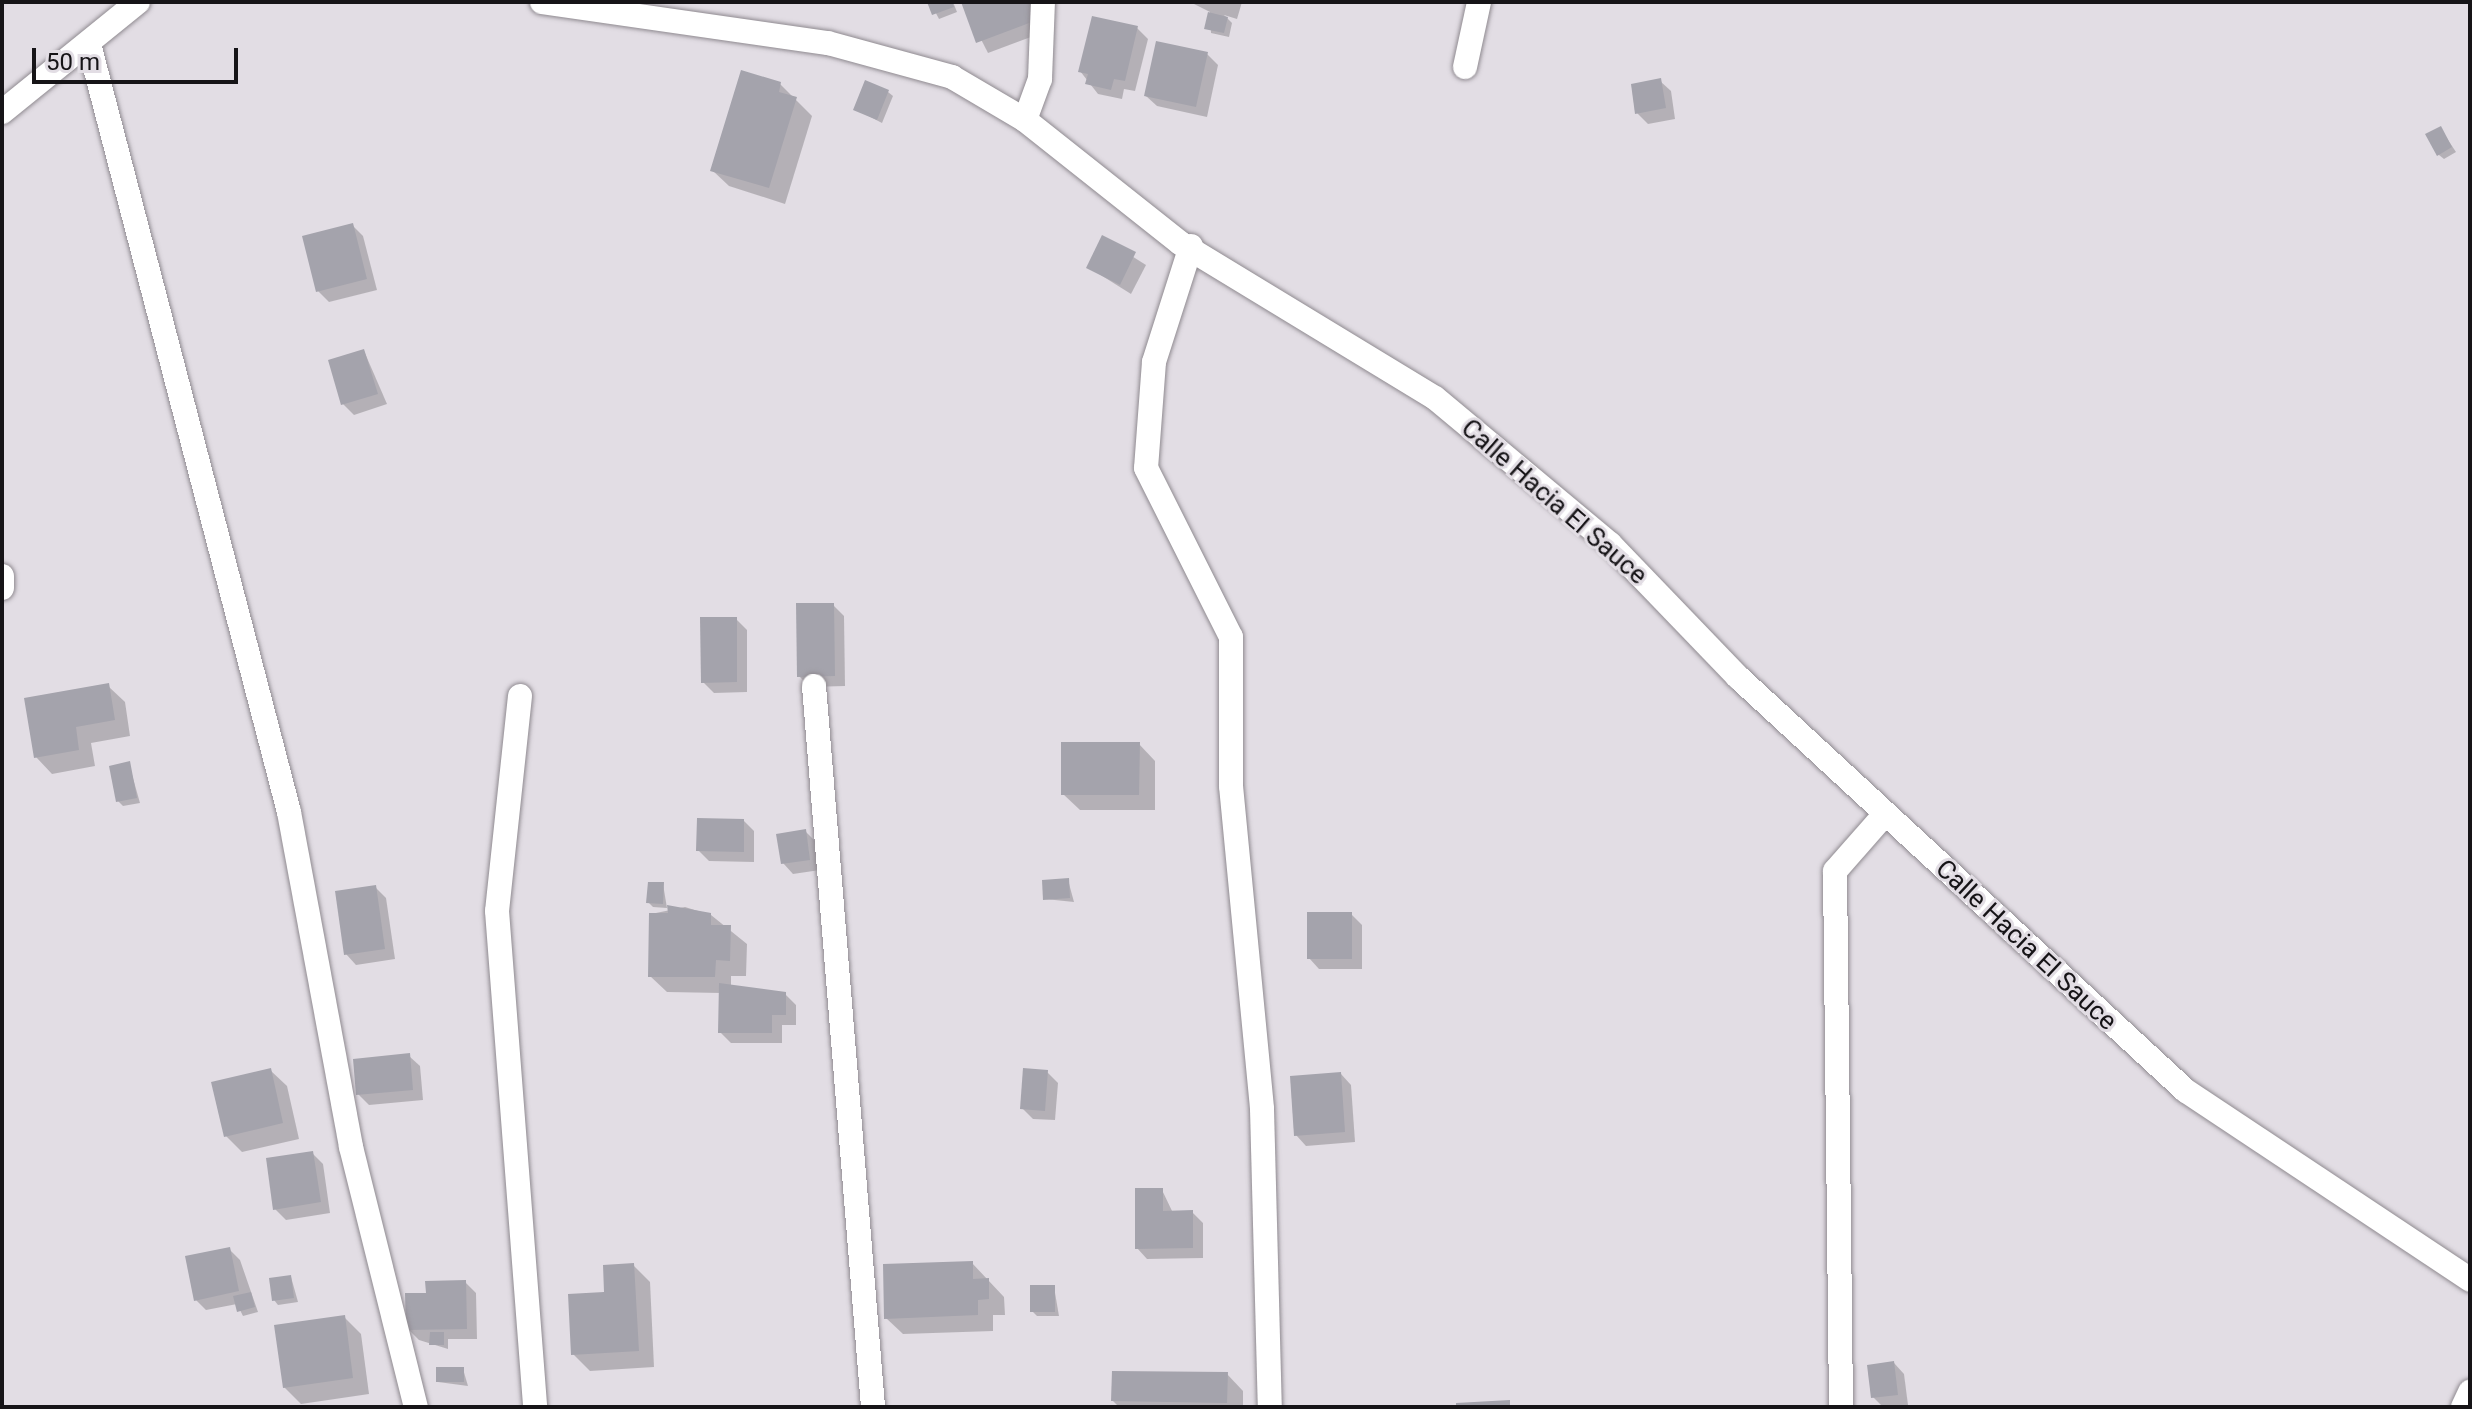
<!DOCTYPE html>
<style>
body{margin:0}
#map{position:relative;width:2472px;height:1409px;overflow:hidden;background:#e2dde4;font-family:Roboto,sans-serif}
div>[style]{position:absolute}
[style*='--x']{left:calc(var(--x)*1px);top:calc(var(--y)*1px);width:calc(var(--w)*1px);rotate:calc(var(--a)*1deg)}
.shadow>*{inset:0;background:#0003}
.building>*{inset:0;background:#a4a3ac}
.roads{filter:drop-shadow(0 0 2px #8f8a90) drop-shadow(0 0 2px #8f8a90)}
.street>*{height:24px;margin:-12px;padding:0 12px;transform-origin:12px;border-radius:12px;background:#fff}
span{translate:-50% -50%;white-space:nowrap;text-align:center;line-height:1.15;-webkit-text-stroke:6px #e2dde4;paint-order:stroke}
.street-label{font-size:26px;color:#161417}
.frame{position:absolute;inset:0;border:4px solid #161417;pointer-events:none}
.scale{position:absolute;left:32px;top:48px;width:206px;height:36px;box-sizing:border-box;border:4px solid #161417;border-top:0;padding-left:10px;font-size:24px;line-height:28px;white-space:nowrap;color:#161417;-webkit-text-stroke:6px #e2dde4;paint-order:stroke}
</style>
<div id="map">
<div class="shadow">
<div style="clip-path:polygon(930px 2px,953px 2px,957px 12px,939px 19px)"></div>
<div style="clip-path:polygon(1036px 2px,1047px 31px,988px 53px,963px 4px)"></div>
<div style="clip-path:polygon(1190px 2px,1242px 2px,1237px 19px,1224px 15px,1232px 23px,1229px 37px,1211px 33px,1210px 12px)"></div>
<div style="clip-path:polygon(1137px 28px,1148px 39px,1135px 91px,1124px 89px,1122px 99px,1098px 94px,1080px 71px)"></div>
<div style="clip-path:polygon(1207px 54px,1218px 65px,1207px 117px,1157px 106px,1146px 96px)"></div>
<div style="clip-path:polygon(1660px 81px,1671px 91px,1675px 119px,1648px 124px,1637px 113px)"></div>
<div style="clip-path:polygon(780px 84px,812px 116px,785px 204px,729px 186px,712px 170px)"></div>
<div style="clip-path:polygon(888px 92px,893px 96px,882px 123px,855px 109px)"></div>
<div style="clip-path:polygon(2440px 128px,2456px 152px,2444px 159px,2439px 155px)"></div>
<div style="clip-path:polygon(352px 225px,363px 236px,377px 290px,329px 302px,318px 291px)"></div>
<div style="clip-path:polygon(1103px 238px,1146px 265px,1131px 294px,1088px 267px)"></div>
<div style="clip-path:polygon(364px 351px,387px 404px,354px 415px,343px 404px)"></div>
<div style="clip-path:polygon(833px 605px,844px 616px,845px 686px,810px 687px,799px 676px)"></div>
<div style="clip-path:polygon(736px 619px,747px 630px,747px 692px,714px 693px,703px 682px)"></div>
<div style="clip-path:polygon(108px 686px,125px 702px,130px 736px,91px 743px,95px 766px,52px 774px,36px 757px)"></div>
<div style="clip-path:polygon(1139px 744px,1155px 761px,1155px 810px,1080px 810px,1063px 794px)"></div>
<div style="clip-path:polygon(129px 764px,140px 803px,123px 806px,118px 801px)"></div>
<div style="clip-path:polygon(744px 821px,754px 831px,754px 862px,709px 861px,698px 850px)"></div>
<div style="clip-path:polygon(805px 831px,816px 842px,820px 870px,793px 874px,783px 863px)"></div>
<div style="clip-path:polygon(1068px 880px,1074px 902px,1045px 899px)"></div>
<div style="clip-path:polygon(663px 884px,667px 908px,653px 907px,648px 902px)"></div>
<div style="clip-path:polygon(375px 887px,386px 898px,395px 959px,356px 965px,346px 954px)"></div>
<div style="clip-path:polygon(685px 907px,711px 915px,747px 944px,746px 976px,731px 976px,731px 987px,785px 994px,796px 1005px,796px 1025px,782px 1025px,782px 1043px,731px 1043px,720px 1032px,721px 993px,667px 992px,650px 976px,651px 914px)"></div>
<div style="clip-path:polygon(1351px 914px,1362px 925px,1362px 969px,1319px 969px,1309px 958px)"></div>
<div style="clip-path:polygon(409px 1056px,420px 1066px,423px 1100px,369px 1105px,358px 1094px)"></div>
<div style="clip-path:polygon(270px 1070px,287px 1086px,299px 1139px,242px 1152px,226px 1136px)"></div>
<div style="clip-path:polygon(1047px 1072px,1058px 1083px,1055px 1120px,1033px 1119px,1022px 1108px)"></div>
<div style="clip-path:polygon(1341px 1074px,1351px 1085px,1355px 1142px,1306px 1146px,1296px 1135px)"></div>
<div style="clip-path:polygon(312px 1153px,323px 1164px,330px 1213px,286px 1220px,275px 1209px)"></div>
<div style="clip-path:polygon(1162px 1190px,1173px 1213px,1192px 1212px,1203px 1223px,1203px 1258px,1147px 1259px,1137px 1248px)"></div>
<div style="clip-path:polygon(229px 1249px,240px 1260px,258px 1312px,243px 1316px,237px 1304px,206px 1310px,196px 1300px)"></div>
<div style="clip-path:polygon(972px 1263px,1004px 1297px,1005px 1315px,993px 1315px,993px 1331px,903px 1334px,886px 1318px)"></div>
<div style="clip-path:polygon(633px 1265px,650px 1282px,654px 1367px,590px 1371px,573px 1354px)"></div>
<div style="clip-path:polygon(291px 1277px,298px 1302px,278px 1305px,274px 1300px)"></div>
<div style="clip-path:polygon(465px 1282px,476px 1293px,477px 1339px,448px 1339px,448px 1349px,419px 1340px,408px 1329px,428px 1295px)"></div>
<div style="clip-path:polygon(1054px 1287px,1059px 1316px,1037px 1316px,1032px 1311px)"></div>
<div style="clip-path:polygon(344px 1317px,361px 1334px,369px 1394px,301px 1404px,284px 1387px)"></div>
<div style="clip-path:polygon(1894px 1363px,1904px 1374px,1908px 1405px,1883px 1407px,1873px 1397px)"></div>
<div style="clip-path:polygon(463px 1369px,468px 1386px,438px 1382px)"></div>
<div style="clip-path:polygon(1227px 1374px,1243px 1391px,1243px 1407px,1119px 1407px,1113px 1401px)"></div>
</div>
<div class="building">
<div style="clip-path:polygon(927px 2px,952px 2px,954px 7px,932px 15px)"></div>
<div style="clip-path:polygon(961px 2px,1031px 2px,1037px 20px,976px 43px)"></div>
<div style="clip-path:polygon(1208px 12px,1228px 17px,1224px 33px,1204px 29px)"></div>
<div style="clip-path:polygon(1092px 16px,1138px 26px,1125px 81px,1114px 79px,1111px 90px,1085px 84px,1088px 74px,1078px 72px)"></div>
<div style="clip-path:polygon(1156px 41px,1208px 52px,1196px 107px,1144px 96px)"></div>
<div style="clip-path:polygon(741px 70px,781px 82px,779px 92px,797px 97px,769px 188px,710px 171px)"></div>
<div style="clip-path:polygon(1661px 78px,1666px 108px,1635px 114px,1631px 84px)"></div>
<div style="clip-path:polygon(865px 80px,889px 90px,877px 120px,853px 110px)"></div>
<div style="clip-path:polygon(2441px 126px,2452px 147px,2437px 156px,2425px 134px)"></div>
<div style="clip-path:polygon(353px 223px,367px 279px,316px 292px,302px 236px)"></div>
<div style="clip-path:polygon(1102px 235px,1136px 252px,1120px 285px,1086px 268px)"></div>
<div style="clip-path:polygon(364px 349px,378px 394px,341px 405px,328px 360px)"></div>
<div style="clip-path:polygon(796px 603px,834px 603px,835px 676px,797px 677px)"></div>
<div style="clip-path:polygon(700px 617px,737px 617px,737px 682px,701px 683px)"></div>
<div style="clip-path:polygon(109px 683px,115px 720px,76px 727px,79px 750px,34px 758px,24px 698px)"></div>
<div style="clip-path:polygon(1061px 742px,1140px 742px,1139px 795px,1061px 795px)"></div>
<div style="clip-path:polygon(130px 761px,137px 798px,116px 802px,109px 766px)"></div>
<div style="clip-path:polygon(697px 818px,744px 819px,744px 852px,696px 851px)"></div>
<div style="clip-path:polygon(806px 829px,810px 860px,781px 864px,776px 834px)"></div>
<div style="clip-path:polygon(1069px 878px,1070px 898px,1043px 900px,1042px 880px)"></div>
<div style="clip-path:polygon(648px 882px,664px 882px,663px 904px,646px 903px)"></div>
<div style="clip-path:polygon(376px 885px,385px 949px,344px 955px,335px 891px)"></div>
<div style="clip-path:polygon(667px 905px,711px 913px,711px 925px,731px 925px,730px 961px,716px 960px,715px 977px,648px 977px,649px 913px,668px 913px)"></div>
<div style="clip-path:polygon(1307px 912px,1352px 912px,1352px 959px,1307px 959px)"></div>
<div style="clip-path:polygon(719px 983px,786px 992px,786px 1015px,772px 1015px,772px 1033px,718px 1033px)"></div>
<div style="clip-path:polygon(410px 1053px,413px 1090px,356px 1095px,353px 1059px)"></div>
<div style="clip-path:polygon(271px 1068px,283px 1123px,224px 1137px,211px 1082px)"></div>
<div style="clip-path:polygon(1023px 1068px,1048px 1070px,1045px 1111px,1020px 1109px)"></div>
<div style="clip-path:polygon(1341px 1072px,1345px 1132px,1294px 1136px,1290px 1076px)"></div>
<div style="clip-path:polygon(313px 1151px,321px 1202px,273px 1210px,266px 1158px)"></div>
<div style="clip-path:polygon(1135px 1188px,1163px 1188px,1163px 1211px,1193px 1210px,1193px 1248px,1135px 1249px)"></div>
<div style="clip-path:polygon(230px 1247px,239px 1291px,194px 1301px,185px 1256px)"></div>
<div style="clip-path:polygon(973px 1261px,973px 1279px,989px 1278px,989px 1299px,978px 1300px,978px 1315px,884px 1319px,883px 1264px)"></div>
<div style="clip-path:polygon(634px 1263px,639px 1351px,571px 1355px,568px 1294px,604px 1292px,603px 1265px)"></div>
<div style="clip-path:polygon(291px 1275px,294px 1298px,272px 1301px,269px 1278px)"></div>
<div style="clip-path:polygon(466px 1280px,467px 1329px,406px 1330px,405px 1293px,426px 1293px,425px 1281px)"></div>
<div style="clip-path:polygon(1030px 1285px,1055px 1285px,1055px 1312px,1030px 1312px)"></div>
<div style="clip-path:polygon(251px 1292px,255px 1307px,237px 1312px,233px 1296px)"></div>
<div style="clip-path:polygon(345px 1315px,353px 1378px,283px 1388px,274px 1325px)"></div>
<div style="clip-path:polygon(430px 1332px,444px 1332px,444px 1345px,429px 1345px)"></div>
<div style="clip-path:polygon(1894px 1361px,1898px 1395px,1871px 1398px,1867px 1365px)"></div>
<div style="clip-path:polygon(436px 1367px,464px 1367px,464px 1382px,436px 1382px)"></div>
<div style="clip-path:polygon(1112px 1371px,1228px 1372px,1227px 1403px,1111px 1401px)"></div>
<div style="clip-path:polygon(1510px 1400px,1510px 1407px,1456px 1407px,1456px 1403px)"></div>
</div>
<div class="roads">
<div class="street">
<div style="--x:542;--y:2;--w:289;--a:8.2"></div>
<div style="--x:828;--y:43;--w:129;--a:15.3"></div>
<div style="--x:952;--y:77;--w:85;--a:30.5"></div>
<div style="--x:1025;--y:120;--w:198;--a:38.4"></div>
<div style="--x:1180;--y:243;--w:298;--a:31.3"></div>
<div style="--x:1435;--y:398;--w:228;--a:39.8"></div>
<div style="--x:1610;--y:544;--w:185;--a:46.1"></div>
<div style="--x:1738;--y:677;--w:610;--a:42.74"></div>
<div style="--x:2186;--y:1091;--w:341;--a:33.6"></div>
<div style="--x:90;--y:48;--w:789;--a:75.4"></div>
<div style="--x:289;--y:812;--w:341;--a:79.5"></div>
<div style="--x:351;--y:1147;--w:268;--a:76"></div>
<div style="--x:1465;--y:67;--w:66;--a:-77.8"></div>
<div style="--x:2;--y:112;--w:175;--a:-39"></div>
<div style="--x:1025;--y:120;--w:44;--a:-69.9"></div>
<div style="--x:1040;--y:79;--w:77;--a:-87.8"></div>
<div style="--x:1191;--y:246;--w:122;--a:107.7"></div>
<div style="--x:1154;--y:362;--w:106;--a:94.3"></div>
<div style="--x:1146;--y:468;--w:189;--a:63.3"></div>
<div style="--x:1231;--y:637;--w:149;--a:90"></div>
<div style="--x:1231;--y:786;--w:324;--a:84.5"></div>
<div style="--x:1262;--y:1109;--w:298;--a:88.5"></div>
<div style="--x:2;--y:576;--w:12;--a:90"></div>
<div style="--x:814;--y:686;--w:723;--a:85.32"></div>
<div style="--x:520;--y:696;--w:216;--a:96.1"></div>
<div style="--x:497;--y:911;--w:497;--a:85.6"></div>
<div style="--x:1841;--y:1407;--w:536;--a:-90.64"></div>
<div style="--x:1835;--y:871;--w:76;--a:-48.7"></div>
<div style="--x:2463;--y:1407;--w:17;--a:-65"></div>
</div>
</div>
<div class="street-label">
<span style="left:1554px;top:502px;rotate:41deg">Calle Hacia El Sauce</span>
<span style="left:2026px;top:945px;rotate:43deg">Calle Hacia El Sauce</span>
</div>
<div class="frame"></div>
<div class="scale">50 m</div>
</div>
